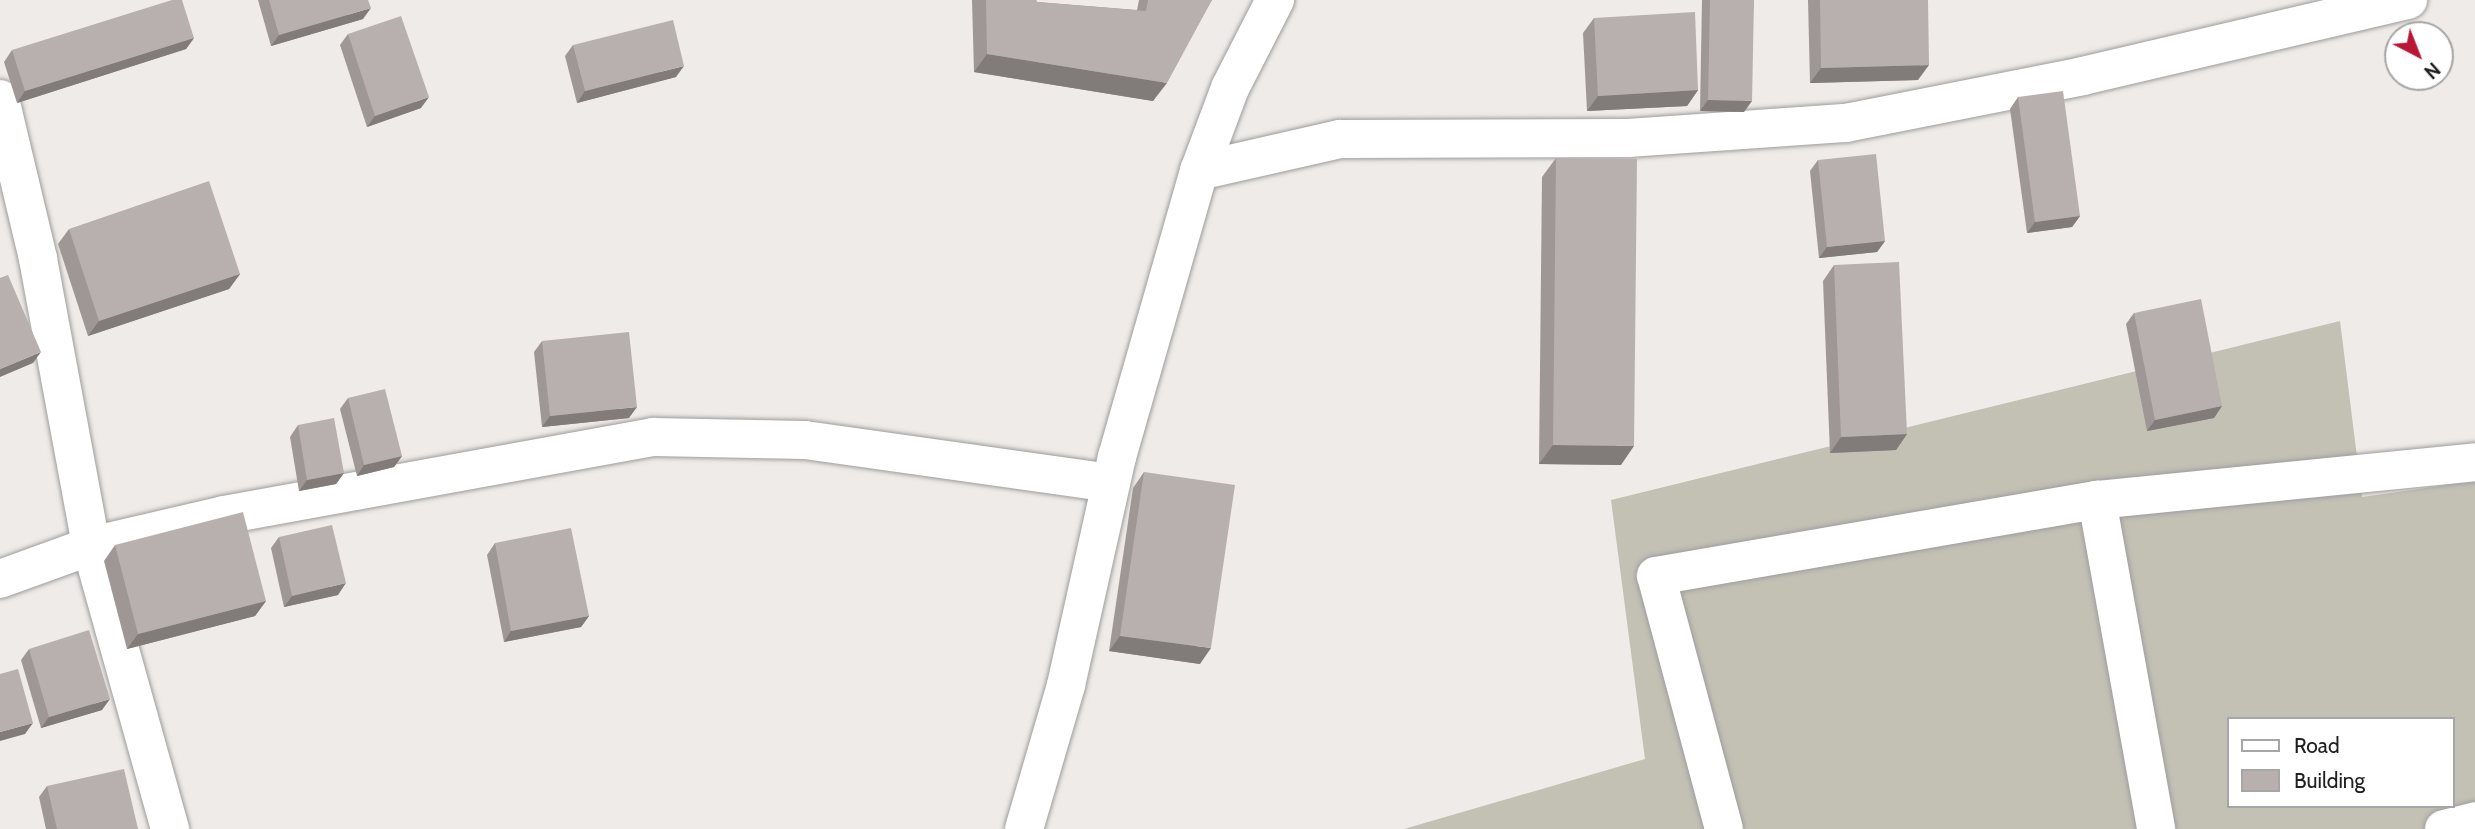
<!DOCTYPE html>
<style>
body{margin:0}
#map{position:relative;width:2475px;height:829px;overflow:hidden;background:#efebe8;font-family:Cabin,sans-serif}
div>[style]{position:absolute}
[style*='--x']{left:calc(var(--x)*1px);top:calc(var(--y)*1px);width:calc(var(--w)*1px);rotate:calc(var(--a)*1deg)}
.construction>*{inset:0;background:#c3c0b4}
.roads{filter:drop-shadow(0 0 2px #9d9d9d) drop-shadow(0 0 2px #9d9d9d)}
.street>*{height:38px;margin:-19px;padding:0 19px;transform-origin:19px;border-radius:19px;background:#fff}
.wall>*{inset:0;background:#9e9796}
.shaded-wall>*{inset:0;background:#817b7a}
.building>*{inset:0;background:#b8b0ae}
span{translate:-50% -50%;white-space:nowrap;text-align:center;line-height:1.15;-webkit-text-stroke:5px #fff;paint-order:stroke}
.legend{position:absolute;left:2227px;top:717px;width:228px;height:91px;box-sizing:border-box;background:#fff;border:2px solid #a6a6a6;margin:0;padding:9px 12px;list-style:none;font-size:21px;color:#202020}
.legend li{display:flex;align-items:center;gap:14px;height:35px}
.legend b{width:35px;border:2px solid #a6a6a6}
.north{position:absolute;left:2384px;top:21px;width:70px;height:70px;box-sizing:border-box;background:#fff;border:2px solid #a6a6a6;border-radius:50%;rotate:138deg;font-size:19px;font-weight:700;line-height:28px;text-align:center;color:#202020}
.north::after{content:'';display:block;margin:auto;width:24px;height:32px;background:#b91735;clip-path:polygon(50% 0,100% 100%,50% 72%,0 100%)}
</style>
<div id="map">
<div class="construction">
<div style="clip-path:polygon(evenodd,2340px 321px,2362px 497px,2475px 481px,2475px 829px,1404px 829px,1645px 759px,1611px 500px,2340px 321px,2228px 719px,2452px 719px,2452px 806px,2228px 806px,2228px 719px)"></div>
</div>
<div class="roads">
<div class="street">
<div style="--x:0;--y:99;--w:164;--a:76.6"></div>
<div style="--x:38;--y:259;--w:292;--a:79.5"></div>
<div style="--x:91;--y:546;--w:294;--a:74.4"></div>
<div style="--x:1199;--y:171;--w:145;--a:-12.8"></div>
<div style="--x:1340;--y:139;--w:289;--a:-0.2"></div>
<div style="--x:1629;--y:138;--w:218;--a:-4"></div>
<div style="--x:1846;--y:123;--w:242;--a:-11.2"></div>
<div style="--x:2083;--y:76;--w:334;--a:-13.2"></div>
<div style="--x:2097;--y:500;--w:334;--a:79.8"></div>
<div style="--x:0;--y:579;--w:97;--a:-19.9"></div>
<div style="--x:91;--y:546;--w:137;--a:-13.1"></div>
<div style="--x:224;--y:515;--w:436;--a:-10.3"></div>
<div style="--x:653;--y:437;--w:152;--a:1.1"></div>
<div style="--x:805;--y:440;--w:309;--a:8"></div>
<div style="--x:1024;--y:829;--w:150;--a:-73.7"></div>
<div style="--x:1066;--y:685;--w:234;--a:-77.4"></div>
<div style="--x:1117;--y:457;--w:298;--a:-74"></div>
<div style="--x:1199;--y:171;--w:89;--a:-69.5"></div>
<div style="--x:1230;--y:88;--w:99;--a:-62.9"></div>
<div style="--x:1724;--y:829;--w:262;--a:-105"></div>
<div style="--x:1656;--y:576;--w:448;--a:-9.8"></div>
<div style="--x:2097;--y:500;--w:380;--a:-5.7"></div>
<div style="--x:2444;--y:829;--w:32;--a:-14"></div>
</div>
</div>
<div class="wall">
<div style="clip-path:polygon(258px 0,298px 0,363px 19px,271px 46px)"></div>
<div style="clip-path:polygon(972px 0,1036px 0,1037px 2px,1137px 10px,1139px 0,1212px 0,1153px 101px,974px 72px)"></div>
<div style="clip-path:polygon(1702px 0,1754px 0,1744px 112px,1700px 111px)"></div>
<div style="clip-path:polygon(1808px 0,1928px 0,1918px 80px,1810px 83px)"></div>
<div style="clip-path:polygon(1594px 18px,1698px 90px,1687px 106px,1587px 111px,1583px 33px)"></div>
<div style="clip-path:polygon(348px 34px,421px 108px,367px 127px,340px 45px)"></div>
<div style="clip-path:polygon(194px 38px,186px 49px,17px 103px,4px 62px,12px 50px)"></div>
<div style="clip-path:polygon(573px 45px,676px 77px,577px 103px,565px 56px)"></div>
<div style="clip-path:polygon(2018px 97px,2080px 216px,2072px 227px,2027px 233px,2010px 109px)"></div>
<div style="clip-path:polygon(1556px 158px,1621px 465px,1539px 464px,1542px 177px)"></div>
<div style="clip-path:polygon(1818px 160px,1885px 241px,1877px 252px,1819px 258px,1810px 171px)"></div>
<div style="clip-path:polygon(69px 229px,240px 274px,229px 289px,88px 336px,58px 244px)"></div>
<div style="clip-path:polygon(1834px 265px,1907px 434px,1896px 450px,1830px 453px,1823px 281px)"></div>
<div style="clip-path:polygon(2134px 313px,2222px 406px,2214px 418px,2147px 431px,2126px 324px)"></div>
<div style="clip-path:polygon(542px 341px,629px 418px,542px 427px,534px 352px)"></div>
<div style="clip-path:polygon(348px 398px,402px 456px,394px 467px,357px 476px,340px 409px)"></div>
<div style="clip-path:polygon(298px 425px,344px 473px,336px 484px,299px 491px,290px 437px)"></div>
<div style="clip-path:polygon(1144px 472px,1200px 664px,1109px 651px,1133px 488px)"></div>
<div style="clip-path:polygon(279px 537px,338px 595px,284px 607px,271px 548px)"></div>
<div style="clip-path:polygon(495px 543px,589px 616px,581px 627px,504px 642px,487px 555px)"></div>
<div style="clip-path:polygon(115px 545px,266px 601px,255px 616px,127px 649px,104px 561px)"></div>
<div style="clip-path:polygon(29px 649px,102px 710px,41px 728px,21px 660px)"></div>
<div style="clip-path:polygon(47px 786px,138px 829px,46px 829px,39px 797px)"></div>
</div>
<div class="shaded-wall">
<div style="clip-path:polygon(371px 8px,363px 19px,271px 46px,279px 35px)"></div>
<div style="clip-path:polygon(194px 38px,186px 49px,17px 103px,25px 91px)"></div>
<div style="clip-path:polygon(987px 54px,1167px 83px,1153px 101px,974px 72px)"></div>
<div style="clip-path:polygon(1929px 65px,1918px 80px,1810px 83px,1821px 68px)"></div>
<div style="clip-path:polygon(684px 66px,676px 77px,577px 103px,585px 91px)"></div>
<div style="clip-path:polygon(1698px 90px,1687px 106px,1587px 111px,1598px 96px)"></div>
<div style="clip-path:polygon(429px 97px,421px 108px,367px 127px,375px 116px)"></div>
<div style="clip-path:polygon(1708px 100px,1752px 101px,1744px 112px,1700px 111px)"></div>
<div style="clip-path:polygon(2080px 216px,2072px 227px,2027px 233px,2035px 222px)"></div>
<div style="clip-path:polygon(1885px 241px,1877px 252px,1819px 258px,1827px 247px)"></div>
<div style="clip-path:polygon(240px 274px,229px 289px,88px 336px,99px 321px)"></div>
<div style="clip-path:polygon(41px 352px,33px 363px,0 377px,0 369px)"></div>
<div style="clip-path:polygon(2222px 406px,2214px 418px,2147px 431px,2155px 420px)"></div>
<div style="clip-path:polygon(637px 407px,629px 418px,542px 427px,550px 416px)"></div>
<div style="clip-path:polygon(1907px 434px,1896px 450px,1830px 453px,1841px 437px)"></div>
<div style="clip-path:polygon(1553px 445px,1634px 446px,1621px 465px,1539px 464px)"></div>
<div style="clip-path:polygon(402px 456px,394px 467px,357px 476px,364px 465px)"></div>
<div style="clip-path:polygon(344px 473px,336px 484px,299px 491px,307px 480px)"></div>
<div style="clip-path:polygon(346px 583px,338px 595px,284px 607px,292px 596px)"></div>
<div style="clip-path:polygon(266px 601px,255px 616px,127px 649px,138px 634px)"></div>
<div style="clip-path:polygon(589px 616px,581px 627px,504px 642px,511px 631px)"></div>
<div style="clip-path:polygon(1120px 636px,1211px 648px,1200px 664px,1109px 651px)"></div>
<div style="clip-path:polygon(110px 699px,102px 710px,41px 728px,49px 717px)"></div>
<div style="clip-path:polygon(33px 723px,25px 734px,0 741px,0 732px)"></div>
</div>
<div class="building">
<div style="clip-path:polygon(172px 0,182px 0,194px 38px,25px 91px,12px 50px)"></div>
<div style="clip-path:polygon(269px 0,368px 0,371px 8px,279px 35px)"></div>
<div style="clip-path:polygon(986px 0,1036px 0,1037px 2px,1146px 11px,1148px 0,1212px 0,1167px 83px,987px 54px)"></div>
<div style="clip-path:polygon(1710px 0,1754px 0,1752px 101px,1708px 100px)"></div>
<div style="clip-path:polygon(1820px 0,1928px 0,1929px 65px,1821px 68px)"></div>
<div style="clip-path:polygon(1695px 12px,1698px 90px,1598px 96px,1594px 18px)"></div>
<div style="clip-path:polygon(401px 16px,429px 97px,375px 116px,348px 34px)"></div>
<div style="clip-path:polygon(673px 20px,684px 66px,585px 91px,573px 45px)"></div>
<div style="clip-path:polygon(2063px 91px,2080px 216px,2035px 222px,2018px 97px)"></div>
<div style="clip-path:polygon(1876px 154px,1885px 241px,1827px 247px,1818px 160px)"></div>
<div style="clip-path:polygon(1556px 158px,1637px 159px,1634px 446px,1553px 445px)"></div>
<div style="clip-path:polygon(209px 181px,240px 274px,99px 321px,69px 229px)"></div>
<div style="clip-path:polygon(1899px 262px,1907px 434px,1841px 437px,1834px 265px)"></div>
<div style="clip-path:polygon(8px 275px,41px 352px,0 369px,0 278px)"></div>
<div style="clip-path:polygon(2201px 299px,2222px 406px,2155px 420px,2134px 313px)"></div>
<div style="clip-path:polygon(629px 332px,637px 407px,550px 416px,542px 341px)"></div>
<div style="clip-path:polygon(385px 389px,402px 456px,364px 465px,348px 398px)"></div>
<div style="clip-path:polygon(334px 418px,344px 473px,307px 480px,298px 425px)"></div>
<div style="clip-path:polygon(1144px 472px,1235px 485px,1211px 648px,1120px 636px)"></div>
<div style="clip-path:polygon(243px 512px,266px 601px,138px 634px,115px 545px)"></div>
<div style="clip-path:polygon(332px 525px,346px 583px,292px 596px,279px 537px)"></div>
<div style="clip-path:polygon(571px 528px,589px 616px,511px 631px,495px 543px)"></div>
<div style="clip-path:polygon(89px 630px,110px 699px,49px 717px,29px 649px)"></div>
<div style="clip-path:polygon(18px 669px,33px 723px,0 732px,0 674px)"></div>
<div style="clip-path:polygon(124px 769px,138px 829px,57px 829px,47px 786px)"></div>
</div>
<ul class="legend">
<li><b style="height:9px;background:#fff"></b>Road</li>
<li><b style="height:19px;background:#b8b0ae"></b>Building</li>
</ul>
<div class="north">N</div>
</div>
